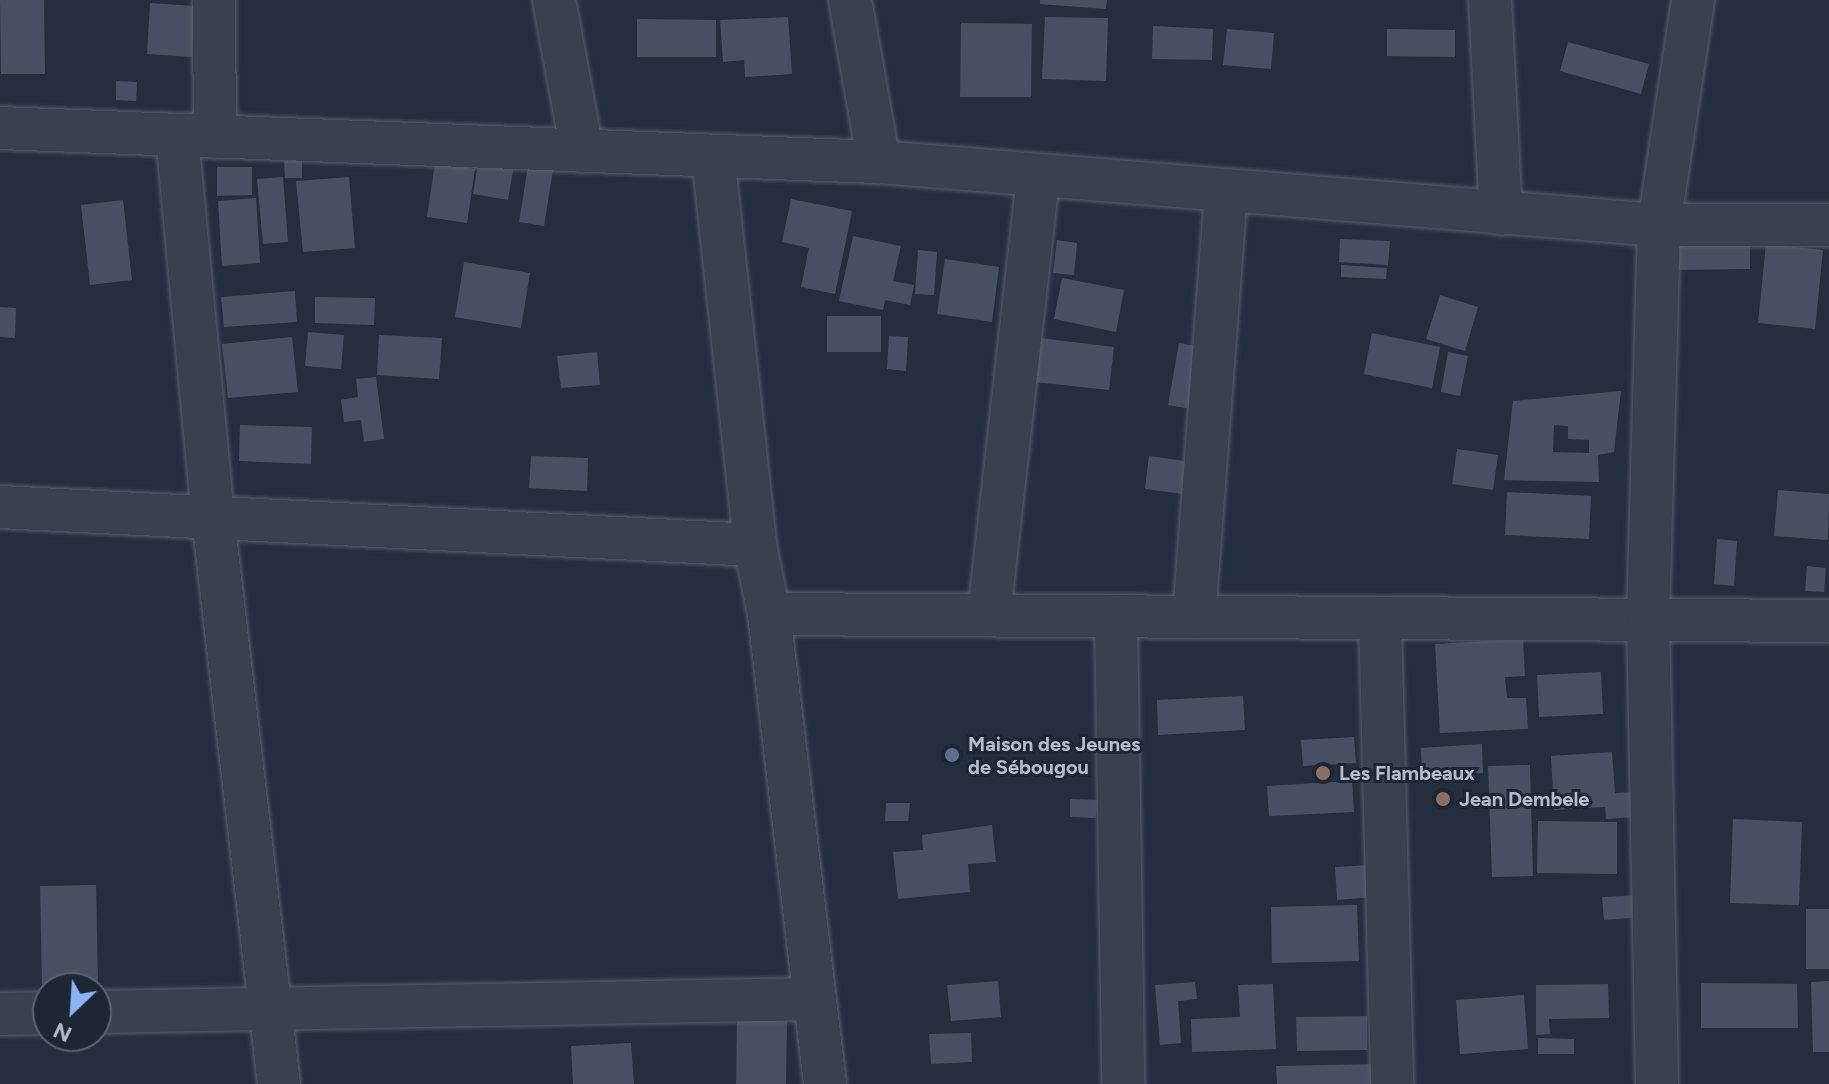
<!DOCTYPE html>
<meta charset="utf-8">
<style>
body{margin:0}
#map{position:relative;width:1829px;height:1084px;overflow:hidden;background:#242f3e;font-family:Figtree,sans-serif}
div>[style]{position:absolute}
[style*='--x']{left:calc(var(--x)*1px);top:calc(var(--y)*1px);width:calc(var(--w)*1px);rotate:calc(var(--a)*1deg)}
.building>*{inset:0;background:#455162}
.roads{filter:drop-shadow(0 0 2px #565f6c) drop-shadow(0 0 2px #565f6c)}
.minor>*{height:42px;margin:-21px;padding:0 21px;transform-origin:21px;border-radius:21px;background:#38414e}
.dots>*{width:22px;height:22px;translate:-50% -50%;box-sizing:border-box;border:4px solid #1d2633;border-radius:50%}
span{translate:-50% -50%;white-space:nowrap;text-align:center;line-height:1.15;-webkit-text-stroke:6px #1d2633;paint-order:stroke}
.poi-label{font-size:20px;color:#b4bcc9;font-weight:700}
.left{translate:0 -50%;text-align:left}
.north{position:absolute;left:32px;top:972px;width:80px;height:80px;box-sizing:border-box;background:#1d2633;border:2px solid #59626f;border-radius:50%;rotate:205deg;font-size:22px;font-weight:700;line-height:32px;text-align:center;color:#b4bcc9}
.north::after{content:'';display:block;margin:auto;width:28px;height:36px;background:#8ab4f8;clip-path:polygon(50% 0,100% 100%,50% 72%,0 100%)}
</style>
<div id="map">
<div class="building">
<div style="clip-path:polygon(0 0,44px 0,45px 74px,1px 74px)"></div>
<div style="clip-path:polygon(1040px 0,1107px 0,1106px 9px,1040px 4px)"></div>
<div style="clip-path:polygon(150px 3px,195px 6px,192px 57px,147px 54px)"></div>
<div style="clip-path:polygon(788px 17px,792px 74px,745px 77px,744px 60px,723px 62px,720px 20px)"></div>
<div style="clip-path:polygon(1045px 17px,1108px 18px,1106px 81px,1042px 79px)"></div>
<div style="clip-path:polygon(637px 19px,716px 20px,716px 57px,637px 57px)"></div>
<div style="clip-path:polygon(961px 23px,1032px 24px,1031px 97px,960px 97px)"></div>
<div style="clip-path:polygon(1153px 26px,1213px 29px,1212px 60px,1152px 59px)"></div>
<div style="clip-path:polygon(1227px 29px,1274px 33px,1271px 69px,1223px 65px)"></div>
<div style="clip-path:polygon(1387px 29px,1455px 30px,1455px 57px,1387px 56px)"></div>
<div style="clip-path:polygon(1568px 42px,1649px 64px,1641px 94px,1560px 71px)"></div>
<div style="clip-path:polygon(116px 81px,137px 82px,136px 101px,116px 100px)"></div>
<div style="clip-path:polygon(479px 158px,514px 165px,508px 200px,473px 194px)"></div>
<div style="clip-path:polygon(302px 160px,302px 178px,285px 178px,284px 161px)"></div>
<div style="clip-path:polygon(435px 163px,475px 169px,467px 223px,427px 217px)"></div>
<div style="clip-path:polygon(528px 166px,553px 170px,544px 226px,519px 222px)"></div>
<div style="clip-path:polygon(217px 167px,252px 167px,252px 195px,217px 196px)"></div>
<div style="clip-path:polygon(283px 177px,288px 242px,263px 244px,257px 179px)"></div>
<div style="clip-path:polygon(349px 177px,355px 248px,303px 252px,296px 181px)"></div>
<div style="clip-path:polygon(256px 198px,260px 263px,222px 266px,218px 201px)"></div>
<div style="clip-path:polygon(791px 199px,852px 211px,835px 294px,801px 287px,809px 248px,782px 242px)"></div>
<div style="clip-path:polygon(123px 200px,132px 280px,90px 285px,81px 205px)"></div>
<div style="clip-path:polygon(1672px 234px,1750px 234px,1750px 269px,1672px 270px)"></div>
<div style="clip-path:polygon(853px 236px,901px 246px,893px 281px,914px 285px,910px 305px,885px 300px,883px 310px,839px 301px)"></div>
<div style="clip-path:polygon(1340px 239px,1390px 241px,1388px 265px,1339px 262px)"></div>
<div style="clip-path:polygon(1057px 240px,1077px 243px,1074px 275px,1053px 273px)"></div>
<div style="clip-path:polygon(1766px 244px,1823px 250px,1815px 329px,1758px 323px)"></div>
<div style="clip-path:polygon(918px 250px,937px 252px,934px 295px,915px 294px)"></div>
<div style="clip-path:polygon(945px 259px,999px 267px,992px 322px,937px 314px)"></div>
<div style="clip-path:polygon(464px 262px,530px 273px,521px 328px,455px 317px)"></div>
<div style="clip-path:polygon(1341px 265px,1387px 268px,1386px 279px,1341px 277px)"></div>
<div style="clip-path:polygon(1062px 278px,1124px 290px,1116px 332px,1054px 319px)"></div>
<div style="clip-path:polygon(295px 291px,297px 322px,224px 327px,221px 297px)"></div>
<div style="clip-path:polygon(1440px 295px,1478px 307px,1465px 351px,1426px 339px)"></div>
<div style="clip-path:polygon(315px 297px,375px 298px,374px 325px,315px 323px)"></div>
<div style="clip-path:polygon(0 307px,16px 308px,15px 338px,0 337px)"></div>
<div style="clip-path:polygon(827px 316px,881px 316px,881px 352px,827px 352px)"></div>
<div style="clip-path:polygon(308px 332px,344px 335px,341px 369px,305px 366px)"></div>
<div style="clip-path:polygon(1372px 333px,1440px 347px,1432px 388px,1364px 374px)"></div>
<div style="clip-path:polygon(379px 335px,442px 338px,439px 379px,377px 375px)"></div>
<div style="clip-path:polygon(889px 336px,908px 337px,906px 371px,887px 369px)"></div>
<div style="clip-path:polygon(292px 337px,298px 392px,228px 398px,222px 344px)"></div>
<div style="clip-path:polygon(1040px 338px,1114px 347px,1109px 390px,1035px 382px)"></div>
<div style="clip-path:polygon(1179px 343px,1201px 347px,1191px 409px,1168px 405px)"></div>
<div style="clip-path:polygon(597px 352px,600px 385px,561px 388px,557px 356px)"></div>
<div style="clip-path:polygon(1448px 352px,1468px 356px,1460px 396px,1441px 392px)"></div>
<div style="clip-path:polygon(376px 377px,384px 439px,364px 442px,361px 420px,344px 422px,341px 400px,358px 397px,356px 379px)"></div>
<div style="clip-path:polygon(evenodd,1621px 391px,1614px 452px,1598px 455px,1599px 482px,1504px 480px,1513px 401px,1621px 391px,1554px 425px,1568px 426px,1568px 439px,1589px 440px,1589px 453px,1553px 452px,1554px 425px)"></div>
<div style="clip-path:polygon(240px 425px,312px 427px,311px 464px,239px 461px)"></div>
<div style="clip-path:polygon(1457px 449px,1498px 455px,1493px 490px,1452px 484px)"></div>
<div style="clip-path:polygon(531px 456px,588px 458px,587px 491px,529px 488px)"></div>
<div style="clip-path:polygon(1149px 456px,1186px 461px,1183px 494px,1145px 489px)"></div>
<div style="clip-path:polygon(1778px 490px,1829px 494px,1828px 540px,1774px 536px)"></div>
<div style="clip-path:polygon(1507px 492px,1591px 496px,1589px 539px,1505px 535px)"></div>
<div style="clip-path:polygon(1717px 539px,1737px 541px,1734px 586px,1714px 584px)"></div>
<div style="clip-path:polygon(1807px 566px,1826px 568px,1824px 592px,1805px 591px)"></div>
<div style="clip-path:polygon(1523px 639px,1525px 676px,1505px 677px,1507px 698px,1526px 698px,1528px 729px,1440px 733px,1435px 644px)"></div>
<div style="clip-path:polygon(1601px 672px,1603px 714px,1539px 717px,1537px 675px)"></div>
<div style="clip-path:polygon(1243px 696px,1245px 730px,1158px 735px,1157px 700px)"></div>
<div style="clip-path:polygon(1354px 737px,1356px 763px,1303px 766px,1301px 740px)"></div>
<div style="clip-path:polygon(1482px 744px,1483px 773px,1422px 776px,1421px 748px)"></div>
<div style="clip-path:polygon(1612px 752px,1615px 793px,1635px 792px,1636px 817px,1606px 819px,1605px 807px,1554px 810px,1551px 756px)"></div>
<div style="clip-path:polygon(1530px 765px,1533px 876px,1492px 877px,1488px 766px)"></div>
<div style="clip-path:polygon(1352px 781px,1354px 812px,1269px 816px,1267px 786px)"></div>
<div style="clip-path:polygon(1070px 799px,1097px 800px,1096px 818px,1070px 817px)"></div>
<div style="clip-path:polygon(886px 803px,910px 803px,908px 821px,885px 821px)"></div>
<div style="clip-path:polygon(1733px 819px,1802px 822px,1799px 905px,1730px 903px)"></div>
<div style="clip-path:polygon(1538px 821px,1617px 822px,1617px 874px,1537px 873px)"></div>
<div style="clip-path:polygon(992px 825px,996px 862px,968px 864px,970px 892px,898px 899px,893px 852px,923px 850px,922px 835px)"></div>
<div style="clip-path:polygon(1371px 865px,1374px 897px,1337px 900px,1335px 867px)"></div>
<div style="clip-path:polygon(96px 885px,98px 985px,42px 986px,40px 886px)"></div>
<div style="clip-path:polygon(1642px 895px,1643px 917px,1604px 920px,1602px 897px)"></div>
<div style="clip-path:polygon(1357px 905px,1359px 961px,1272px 963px,1271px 907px)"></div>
<div style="clip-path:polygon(1806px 909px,1829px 909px,1829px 969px,1806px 969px)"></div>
<div style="clip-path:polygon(998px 981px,1001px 1017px,951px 1021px,947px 985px)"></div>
<div style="clip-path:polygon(1829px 981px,1829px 1052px,1813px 1052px,1811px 982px)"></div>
<div style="clip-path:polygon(1195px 982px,1197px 999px,1178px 1001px,1181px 1043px,1160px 1045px,1155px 985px)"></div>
<div style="clip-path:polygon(1701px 983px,1797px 984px,1798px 1028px,1701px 1028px)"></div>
<div style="clip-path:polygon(1273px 984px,1276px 1049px,1192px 1052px,1191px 1019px,1240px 1017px,1238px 985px)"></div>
<div style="clip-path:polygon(1608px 984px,1609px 1018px,1549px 1019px,1550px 1034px,1536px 1035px,1536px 985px)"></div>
<div style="clip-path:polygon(1524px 995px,1528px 1049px,1460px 1054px,1456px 1000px)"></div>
<div style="clip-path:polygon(1367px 1016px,1367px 1050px,1297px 1051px,1296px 1017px)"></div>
<div style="clip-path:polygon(737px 1020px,787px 1021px,786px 1084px,736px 1084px)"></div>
<div style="clip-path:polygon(971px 1033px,972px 1062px,931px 1064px,929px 1034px)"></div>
<div style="clip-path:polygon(1538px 1038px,1574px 1039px,1574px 1054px,1538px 1054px)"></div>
<div style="clip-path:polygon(631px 1043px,634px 1084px,573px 1084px,571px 1046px)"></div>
<div style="clip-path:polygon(1375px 1064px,1375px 1084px,1277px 1084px,1276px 1066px)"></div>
</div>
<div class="roads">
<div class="minor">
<div style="--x:214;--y:0;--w:137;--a:89.6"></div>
<div style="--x:554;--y:0;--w:154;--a:79.5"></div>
<div style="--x:850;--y:0;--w:165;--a:79.9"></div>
<div style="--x:1490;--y:0;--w:214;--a:87.1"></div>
<div style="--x:0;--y:128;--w:880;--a:2.22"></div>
<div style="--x:879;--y:162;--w:783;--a:4.62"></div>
<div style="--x:1659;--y:225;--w:170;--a:0"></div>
<div style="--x:177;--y:136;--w:384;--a:84.6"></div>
<div style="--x:213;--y:518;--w:570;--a:83.35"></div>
<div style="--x:713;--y:156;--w:391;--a:83.8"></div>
<div style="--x:755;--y:545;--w:70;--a:78.5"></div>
<div style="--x:769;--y:614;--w:473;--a:83.2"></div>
<div style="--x:0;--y:507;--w:756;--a:2.88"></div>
<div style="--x:769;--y:614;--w:1060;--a:0.38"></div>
<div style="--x:989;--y:615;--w:442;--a:-83.6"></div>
<div style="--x:1116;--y:616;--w:468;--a:89.1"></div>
<div style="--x:1194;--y:617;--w:428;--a:-85.7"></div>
<div style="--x:1380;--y:618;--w:466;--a:88.5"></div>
<div style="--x:96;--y:1012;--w:718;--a:-1.04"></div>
<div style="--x:0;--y:1014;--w:48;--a:-1.2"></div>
<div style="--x:1657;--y:1084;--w:465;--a:-91.1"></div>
<div style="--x:1648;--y:619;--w:394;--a:-88.4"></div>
<div style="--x:1659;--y:225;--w:228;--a:-81.4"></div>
</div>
</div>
<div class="dots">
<div style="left:952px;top:755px;background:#5c6f8a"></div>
<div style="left:1323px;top:773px;background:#8d6e63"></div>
<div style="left:1443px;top:799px;background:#8d6e63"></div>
</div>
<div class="poi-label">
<span class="left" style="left:968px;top:756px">Maison des Jeunes<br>de Sébougou</span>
<span class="left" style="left:1339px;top:773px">Les Flambeaux</span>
<span class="left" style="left:1459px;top:799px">Jean Dembele</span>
</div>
<div class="north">N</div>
</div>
